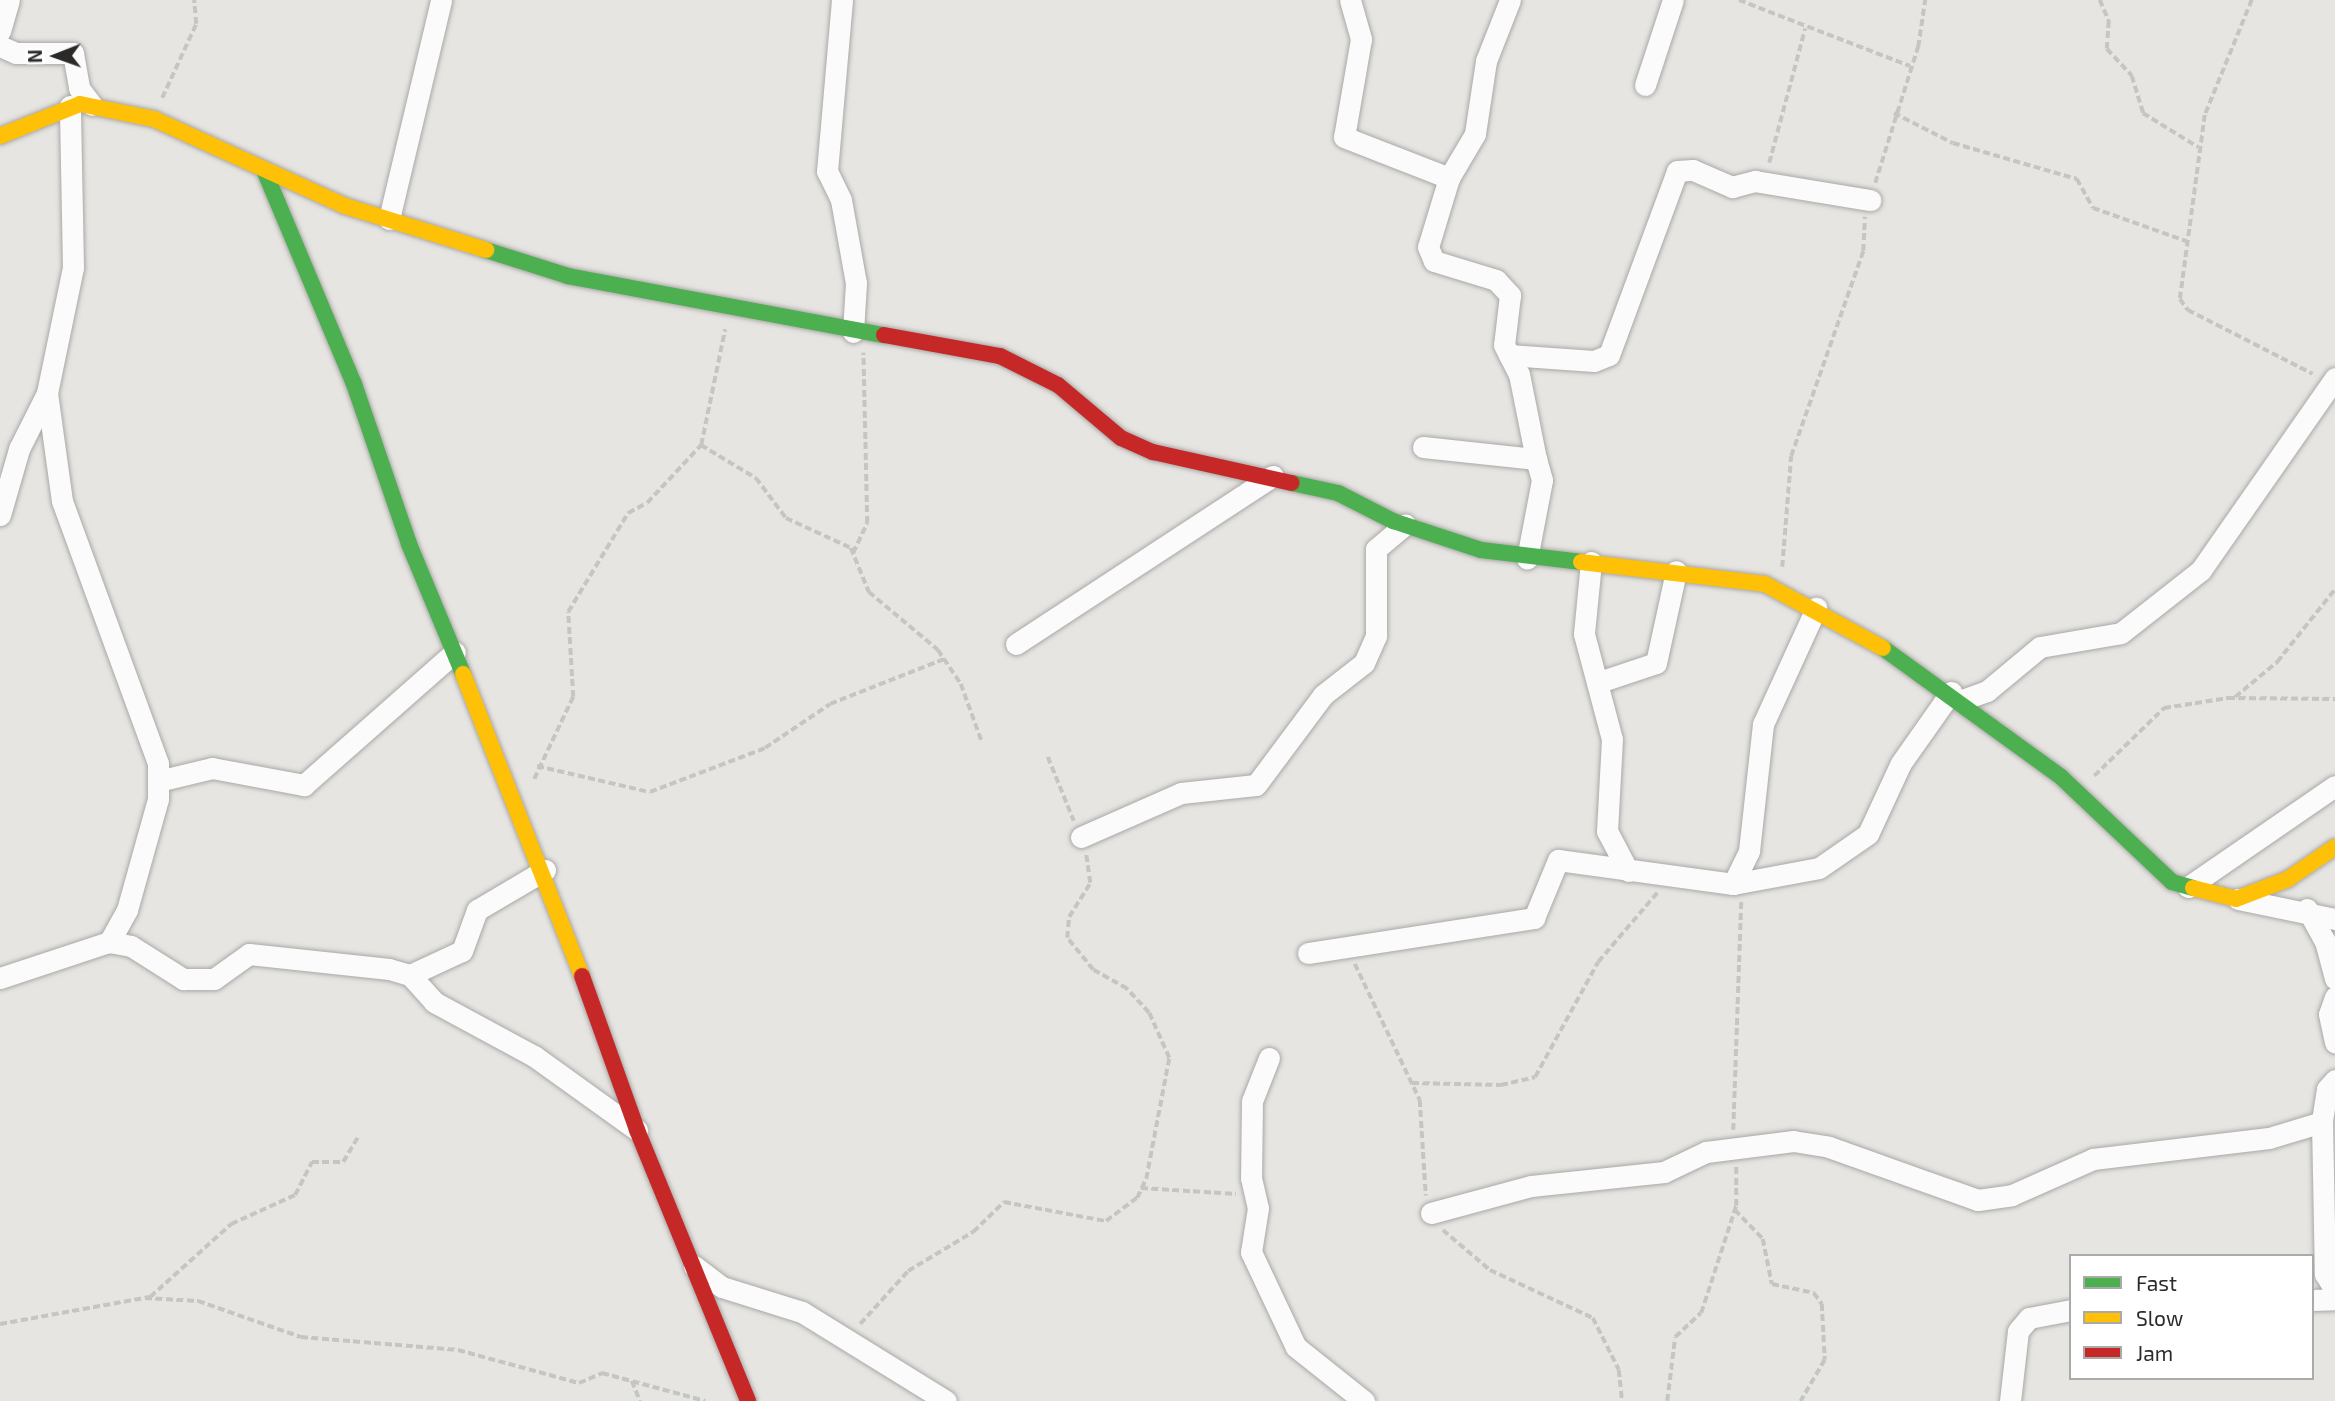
<!DOCTYPE html>
<style>
body{margin:0}
#map{position:relative;width:2335px;height:1401px;overflow:hidden;background:#e6e5e2;font-family:"Exo 2",sans-serif}
div>[style]{position:absolute}
[style*='--x']{left:calc(var(--x)*1px);top:calc(var(--y)*1px);width:calc(var(--w)*1px);rotate:calc(var(--a)*1deg)}
.path>*{height:3.5px;margin-top:-1.75px;transform-origin:0;background:repeating-linear-gradient(90deg,#c5c5c4 0 7px,transparent 0 10.5px)}
.roads{filter:drop-shadow(0 0 2px #aaa8a6) drop-shadow(0 0 2px #aaa8a6)}
.street>*{height:21px;margin:-10.5px;padding:0 10.5px;transform-origin:10.5px;border-radius:10.5px;background:#fbfbfb}
.fast>*{height:16px;margin:-8px;padding:0 8px;transform-origin:8px;border-radius:8px;background:#4caf50}
.slow>*{height:16px;margin:-8px;padding:0 8px;transform-origin:8px;border-radius:8px;background:#ffc107}
.jam>*{height:16px;margin:-8px;padding:0 8px;transform-origin:8px;border-radius:8px;background:#c62828}
span{translate:-50% -50%;white-space:nowrap;text-align:center;line-height:1.15;-webkit-text-stroke:7px #fff;paint-order:stroke}
.legend{position:absolute;left:2069px;top:1254px;width:245px;height:126px;box-sizing:border-box;background:#fff;border:2px solid #aaaaa9;margin:0;padding:9px 12px;list-style:none;font-size:21px;color:#2b2a28}
.legend li{display:flex;align-items:center;gap:14px;height:35px}
.legend b{width:35px;border:2px solid #aaaaa9}
.north{position:absolute;left:21px;top:21px;width:70px;height:70px;-webkit-text-stroke:5px #fff;paint-order:stroke;rotate:269deg;font-size:19px;font-weight:700;line-height:28px;text-align:center;color:#2b2a28}
.north::after{content:'';display:block;margin:auto;width:24px;height:32px;background:#2b2a28;clip-path:polygon(50% 0,100% 100%,50% 72%,0 100%)}
</style>
<div id="map">
<div class="path">
<div style="--x:1739;--y:0;--w:183;--a:21.1"></div>
<div style="--x:2100;--y:0;--w:23;--a:67"></div>
<div style="--x:2109;--y:21;--w:28;--a:94"></div>
<div style="--x:2107;--y:49;--w:37;--a:47"></div>
<div style="--x:2132;--y:76;--w:39;--a:73"></div>
<div style="--x:2143;--y:113;--w:65;--a:31.7"></div>
<div style="--x:2252;--y:0;--w:124;--a:112.2"></div>
<div style="--x:2205;--y:115;--w:186;--a:97.7"></div>
<div style="--x:2180;--y:299;--w:14;--a:54"></div>
<div style="--x:2188;--y:310;--w:140;--a:27.1"></div>
<div style="--x:162;--y:98;--w:81;--a:-65.3"></div>
<div style="--x:196;--y:24;--w:24;--a:-95"></div>
<div style="--x:1894;--y:113;--w:66;--a:27"></div>
<div style="--x:1953;--y:143;--w:129;--a:16.2"></div>
<div style="--x:2077;--y:179;--w:33;--a:61"></div>
<div style="--x:2093;--y:208;--w:99;--a:19.5"></div>
<div style="--x:1769;--y:163;--w:139;--a:-75"></div>
<div style="--x:1875;--y:183;--w:143;--a:-72.5"></div>
<div style="--x:1918;--y:47;--w:48;--a:-81.5"></div>
<div style="--x:701;--y:445;--w:64;--a:31"></div>
<div style="--x:756;--y:478;--w:50;--a:53.1"></div>
<div style="--x:786;--y:518;--w:72;--a:24.8"></div>
<div style="--x:851;--y:548;--w:48;--a:67.8"></div>
<div style="--x:869;--y:592;--w:90;--a:40"></div>
<div style="--x:938;--y:650;--w:41;--a:55.9"></div>
<div style="--x:961;--y:684;--w:62;--a:70.1"></div>
<div style="--x:853;--y:553;--w:33;--a:-65"></div>
<div style="--x:867;--y:523;--w:170;--a:-91.3"></div>
<div style="--x:1782;--y:567;--w:111;--a:-85.4"></div>
<div style="--x:1791;--y:456;--w:217;--a:-70.6"></div>
<div style="--x:1863;--y:251;--w:34;--a:-87"></div>
<div style="--x:2235;--y:697;--w:55;--a:-39.8"></div>
<div style="--x:2277;--y:662;--w:93;--a:-51.5"></div>
<div style="--x:1048;--y:757;--w:69;--a:67.9"></div>
<div style="--x:537;--y:766;--w:116;--a:13"></div>
<div style="--x:650;--y:792;--w:123;--a:-20.9"></div>
<div style="--x:765;--y:748;--w:78;--a:-34.1"></div>
<div style="--x:830;--y:704;--w:123;--a:-21.5"></div>
<div style="--x:2094;--y:776;--w:98;--a:-44.2"></div>
<div style="--x:2164;--y:708;--w:65;--a:-8.9"></div>
<div style="--x:2228;--y:698;--w:107;--a:0.5"></div>
<div style="--x:534;--y:779;--w:91;--a:-64.6"></div>
<div style="--x:573;--y:697;--w:85;--a:-93.4"></div>
<div style="--x:568;--y:612;--w:116;--a:-58.8"></div>
<div style="--x:628;--y:513;--w:21;--a:-28"></div>
<div style="--x:647;--y:503;--w:79;--a:-47"></div>
<div style="--x:701;--y:445;--w:118;--a:-78.3"></div>
<div style="--x:1355;--y:964;--w:151;--a:64.5"></div>
<div style="--x:1420;--y:1100;--w:96;--a:86.4"></div>
<div style="--x:1412;--y:1083;--w:89;--a:1.3"></div>
<div style="--x:1501;--y:1085;--w:35;--a:-13"></div>
<div style="--x:1535;--y:1077;--w:131;--a:-61.3"></div>
<div style="--x:1598;--y:962;--w:91;--a:-49.5"></div>
<div style="--x:1733;--y:1130;--w:229;--a:-88"></div>
<div style="--x:1141;--y:1188;--w:95;--a:3.6"></div>
<div style="--x:1735;--y:1210;--w:40;--a:46"></div>
<div style="--x:1763;--y:1239;--w:46;--a:78.7"></div>
<div style="--x:1772;--y:1284;--w:43;--a:12.1"></div>
<div style="--x:1814;--y:1293;--w:14;--a:54"></div>
<div style="--x:1822;--y:1304;--w:56;--a:86.9"></div>
<div style="--x:1825;--y:1360;--w:48;--a:120.3"></div>
<div style="--x:1443;--y:1230;--w:62;--a:40.4"></div>
<div style="--x:1490;--y:1270;--w:114;--a:25"></div>
<div style="--x:1593;--y:1318;--w:58;--a:63.4"></div>
<div style="--x:1619;--y:1370;--w:31;--a:84"></div>
<div style="--x:145;--y:1298;--w:53;--a:3.2"></div>
<div style="--x:198;--y:1301;--w:109;--a:19.3"></div>
<div style="--x:301;--y:1337;--w:158;--a:4.7"></div>
<div style="--x:458;--y:1350;--w:125;--a:15.3"></div>
<div style="--x:579;--y:1383;--w:25;--a:-23"></div>
<div style="--x:602;--y:1373;--w:107;--a:15.2"></div>
<div style="--x:0;--y:1324;--w:152;--a:-10.2"></div>
<div style="--x:150;--y:1297;--w:109;--a:-42"></div>
<div style="--x:231;--y:1224;--w:70;--a:-24.4"></div>
<div style="--x:295;--y:1195;--w:37;--a:-63"></div>
<div style="--x:312;--y:1162;--w:31;--a:0"></div>
<div style="--x:343;--y:1162;--w:31;--a:-59"></div>
<div style="--x:860;--y:1324;--w:72;--a:-47.8"></div>
<div style="--x:908;--y:1271;--w:76;--a:-31"></div>
<div style="--x:973;--y:1232;--w:43;--a:-44.1"></div>
<div style="--x:1004;--y:1202;--w:104;--a:10.6"></div>
<div style="--x:1106;--y:1221;--w:39;--a:-37"></div>
<div style="--x:1137;--y:1198;--w:21;--a:-65"></div>
<div style="--x:1146;--y:1179;--w:123;--a:-79.2"></div>
<div style="--x:1169;--y:1058;--w:49;--a:-114"></div>
<div style="--x:1149;--y:1013;--w:33;--a:-133"></div>
<div style="--x:1127;--y:989;--w:39;--a:-151"></div>
<div style="--x:1093;--y:970;--w:41;--a:-129.1"></div>
<div style="--x:1067;--y:938;--w:21;--a:-85"></div>
<div style="--x:1069;--y:917;--w:40;--a:-58"></div>
<div style="--x:1090;--y:883;--w:29;--a:-98"></div>
<div style="--x:632;--y:1381;--w:22;--a:68"></div>
<div style="--x:1667;--y:1401;--w:64;--a:-82.9"></div>
<div style="--x:1675;--y:1337;--w:35;--a:-43"></div>
<div style="--x:1701;--y:1313;--w:113;--a:-71.9"></div>
<div style="--x:1736;--y:1206;--w:41;--a:-90"></div>
</div>
<div class="roads">
<div class="street">
<div style="--x:842;--y:0;--w:172;--a:95"></div>
<div style="--x:827;--y:171;--w:32;--a:64"></div>
<div style="--x:841;--y:200;--w:84;--a:79.8"></div>
<div style="--x:856;--y:283;--w:49;--a:93.5"></div>
<div style="--x:1350;--y:0;--w:41;--a:74.2"></div>
<div style="--x:1361;--y:39;--w:99;--a:99.8"></div>
<div style="--x:1344;--y:137;--w:113;--a:21.3"></div>
<div style="--x:1510;--y:0;--w:66;--a:111.5"></div>
<div style="--x:1486;--y:61;--w:74;--a:98.6"></div>
<div style="--x:1475;--y:134;--w:51;--a:120.6"></div>
<div style="--x:1449;--y:178;--w:72;--a:106.9"></div>
<div style="--x:1428;--y:247;--w:15;--a:67"></div>
<div style="--x:1434;--y:261;--w:65;--a:17"></div>
<div style="--x:1496;--y:280;--w:21;--a:47"></div>
<div style="--x:1510;--y:295;--w:50;--a:96.8"></div>
<div style="--x:1504;--y:345;--w:33;--a:63"></div>
<div style="--x:1519;--y:374;--w:87;--a:78.7"></div>
<div style="--x:0;--y:31;--w:32;--a:-74"></div>
<div style="--x:0;--y:46;--w:17;--a:24"></div>
<div style="--x:16;--y:53;--w:57;--a:0"></div>
<div style="--x:73;--y:53;--w:36;--a:80"></div>
<div style="--x:79;--y:88;--w:21;--a:53"></div>
<div style="--x:1645;--y:85;--w:89;--a:-71.8"></div>
<div style="--x:389;--y:219;--w:225;--a:-76.6"></div>
<div style="--x:1509;--y:355;--w:85;--a:4"></div>
<div style="--x:1594;--y:361;--w:16;--a:-22"></div>
<div style="--x:1609;--y:355;--w:196;--a:-69.7"></div>
<div style="--x:1677;--y:171;--w:16;--a:-4"></div>
<div style="--x:1693;--y:170;--w:43;--a:23.6"></div>
<div style="--x:1732;--y:187;--w:24;--a:-15"></div>
<div style="--x:1755;--y:181;--w:117;--a:9.4"></div>
<div style="--x:47;--y:393;--w:109;--a:82.1"></div>
<div style="--x:62;--y:501;--w:279;--a:69.9"></div>
<div style="--x:158;--y:763;--w:36;--a:90"></div>
<div style="--x:158;--y:799;--w:115;--a:105.6"></div>
<div style="--x:127;--y:910;--w:37;--a:119"></div>
<div style="--x:1423;--y:447;--w:114;--a:6.1"></div>
<div style="--x:1536;--y:459;--w:22;--a:74"></div>
<div style="--x:1542;--y:480;--w:80;--a:100.8"></div>
<div style="--x:0;--y:515;--w:69;--a:-73.9"></div>
<div style="--x:19;--y:449;--w:63;--a:-63.4"></div>
<div style="--x:47;--y:393;--w:128;--a:-78.3"></div>
<div style="--x:73;--y:268;--w:162;--a:-91.1"></div>
<div style="--x:1591;--y:562;--w:72;--a:95.6"></div>
<div style="--x:1584;--y:634;--w:109;--a:75.1"></div>
<div style="--x:1612;--y:739;--w:92;--a:93.1"></div>
<div style="--x:1607;--y:831;--w:45;--a:62.3"></div>
<div style="--x:1016;--y:644;--w:307;--a:-33.2"></div>
<div style="--x:1599;--y:682;--w:60;--a:-18.4"></div>
<div style="--x:1656;--y:663;--w:94;--a:-77.7"></div>
<div style="--x:1962;--y:700;--w:27;--a:-20"></div>
<div style="--x:1987;--y:691;--w:69;--a:-39.7"></div>
<div style="--x:2040;--y:647;--w:82;--a:-9.8"></div>
<div style="--x:2121;--y:633;--w:102;--a:-38.2"></div>
<div style="--x:2201;--y:570;--w:234;--a:-55.1"></div>
<div style="--x:158;--y:781;--w:56;--a:-13.5"></div>
<div style="--x:212;--y:768;--w:94;--a:10.5"></div>
<div style="--x:304;--y:785;--w:201;--a:-41.4"></div>
<div style="--x:1081;--y:837;--w:109;--a:-23.7"></div>
<div style="--x:1181;--y:793;--w:75;--a:-6.1"></div>
<div style="--x:1256;--y:785;--w:112;--a:-53.3"></div>
<div style="--x:1323;--y:695;--w:52;--a:-38"></div>
<div style="--x:1364;--y:663;--w:30;--a:-66"></div>
<div style="--x:1376;--y:636;--w:87;--a:-90"></div>
<div style="--x:1376;--y:549;--w:38;--a:-40"></div>
<div style="--x:1733;--y:884;--w:37;--a:-64"></div>
<div style="--x:1749;--y:851;--w:128;--a:-83.7"></div>
<div style="--x:1763;--y:724;--w:128;--a:-65.4"></div>
<div style="--x:2188;--y:887;--w:178;--a:-34.5"></div>
<div style="--x:2238;--y:899;--w:99;--a:11.7"></div>
<div style="--x:2307;--y:909;--w:37;--a:61"></div>
<div style="--x:2325;--y:941;--w:39;--a:75"></div>
<div style="--x:1308;--y:953;--w:229;--a:-8.8"></div>
<div style="--x:1534;--y:918;--w:63;--a:-67.5"></div>
<div style="--x:1558;--y:860;--w:177;--a:7.8"></div>
<div style="--x:1733;--y:884;--w:87;--a:-10.5"></div>
<div style="--x:1819;--y:868;--w:60;--a:-34.8"></div>
<div style="--x:1868;--y:834;--w:78;--a:-65.1"></div>
<div style="--x:1901;--y:763;--w:87;--a:-54.8"></div>
<div style="--x:410;--y:975;--w:57;--a:-24.8"></div>
<div style="--x:462;--y:951;--w:44;--a:-69.9"></div>
<div style="--x:477;--y:910;--w:79;--a:-30.5"></div>
<div style="--x:0;--y:978;--w:115;--a:-18.3"></div>
<div style="--x:109;--y:942;--w:22;--a:10"></div>
<div style="--x:131;--y:946;--w:62;--a:32.4"></div>
<div style="--x:183;--y:979;--w:31;--a:0"></div>
<div style="--x:214;--y:979;--w:43;--a:-35.5"></div>
<div style="--x:249;--y:954;--w:141;--a:6.1"></div>
<div style="--x:389;--y:969;--w:22;--a:16"></div>
<div style="--x:410;--y:975;--w:36;--a:48"></div>
<div style="--x:434;--y:1002;--w:114;--a:28.4"></div>
<div style="--x:534;--y:1056;--w:127;--a:35.7"></div>
<div style="--x:2335;--y:997;--w:18;--a:109"></div>
<div style="--x:2329;--y:1014;--w:29;--a:78"></div>
<div style="--x:1269;--y:1058;--w:46;--a:111.6"></div>
<div style="--x:1252;--y:1101;--w:77;--a:90.7"></div>
<div style="--x:1251;--y:1178;--w:31;--a:77"></div>
<div style="--x:1258;--y:1208;--w:45;--a:99"></div>
<div style="--x:1251;--y:1252;--w:105;--a:64.7"></div>
<div style="--x:1296;--y:1347;--w:87;--a:38.5"></div>
<div style="--x:2335;--y:1080;--w:12;--a:132"></div>
<div style="--x:2327;--y:1089;--w:33;--a:99"></div>
<div style="--x:2322;--y:1122;--w:152;--a:88.9"></div>
<div style="--x:2325;--y:1274;--w:19;--a:58"></div>
<div style="--x:1431;--y:1213;--w:104;--a:-15.1"></div>
<div style="--x:1531;--y:1186;--w:134;--a:-6"></div>
<div style="--x:1664;--y:1172;--w:47;--a:-25.5"></div>
<div style="--x:1706;--y:1152;--w:88;--a:-7.2"></div>
<div style="--x:1793;--y:1141;--w:36;--a:9"></div>
<div style="--x:1829;--y:1147;--w:158;--a:19.6"></div>
<div style="--x:1978;--y:1200;--w:34;--a:-8"></div>
<div style="--x:2012;--y:1195;--w:89;--a:-24"></div>
<div style="--x:2093;--y:1159;--w:177;--a:-6.8"></div>
<div style="--x:2269;--y:1138;--w:55;--a:-16.8"></div>
<div style="--x:694;--y:1266;--w:35;--a:37"></div>
<div style="--x:722;--y:1287;--w:84;--a:17.4"></div>
<div style="--x:802;--y:1312;--w:169;--a:31.7"></div>
<div style="--x:2312;--y:1300;--w:23;--a:-2"></div>
<div style="--x:2010;--y:1401;--w:70;--a:-83.5"></div>
<div style="--x:2018;--y:1331;--w:17;--a:-50"></div>
<div style="--x:2029;--y:1318;--w:43;--a:-10.8"></div>
</div>
<div class="fast">
<div style="--x:264;--y:170;--w:232;--a:67.2"></div>
<div style="--x:354;--y:384;--w:169;--a:71"></div>
<div style="--x:409;--y:544;--w:141;--a:67.4"></div>
<div style="--x:486;--y:250;--w:86;--a:17.6"></div>
<div style="--x:568;--y:276;--w:321;--a:10.6"></div>
<div style="--x:1292;--y:483;--w:47;--a:12.3"></div>
<div style="--x:1338;--y:493;--w:62;--a:27"></div>
<div style="--x:1393;--y:521;--w:93;--a:18.2"></div>
<div style="--x:1481;--y:550;--w:101;--a:6.8"></div>
<div style="--x:1883;--y:648;--w:220;--a:35.9"></div>
<div style="--x:2061;--y:777;--w:153;--a:43.4"></div>
<div style="--x:2172;--y:882;--w:22;--a:16"></div>
</div>
<div class="slow">
<div style="--x:0;--y:136;--w:86;--a:-21.8"></div>
<div style="--x:80;--y:104;--w:76;--a:11.5"></div>
<div style="--x:154;--y:119;--w:210;--a:24.5"></div>
<div style="--x:345;--y:206;--w:148;--a:17.3"></div>
<div style="--x:1581;--y:562;--w:185;--a:6.8"></div>
<div style="--x:1765;--y:584;--w:134;--a:28.5"></div>
<div style="--x:463;--y:674;--w:325;--a:68.5"></div>
<div style="--x:2193;--y:888;--w:44;--a:14.3"></div>
<div style="--x:2236;--y:899;--w:56;--a:-21"></div>
<div style="--x:2288;--y:879;--w:57;--a:-34.2"></div>
</div>
<div class="jam">
<div style="--x:884;--y:335;--w:118;--a:10.3"></div>
<div style="--x:1000;--y:356;--w:65;--a:26.6"></div>
<div style="--x:1058;--y:385;--w:82;--a:40.1"></div>
<div style="--x:1121;--y:438;--w:35;--a:24"></div>
<div style="--x:1153;--y:452;--w:142;--a:12.6"></div>
<div style="--x:582;--y:976;--w:164;--a:70.3"></div>
<div style="--x:637;--y:1130;--w:293;--a:67.7"></div>
</div>
</div>
<ul class="legend">
<li><b style="height:9px;background:#4caf50"></b>Fast</li>
<li><b style="height:9px;background:#ffc107"></b>Slow</li>
<li><b style="height:9px;background:#c62828"></b>Jam</li>
</ul>
<div class="north">N</div>
</div>
